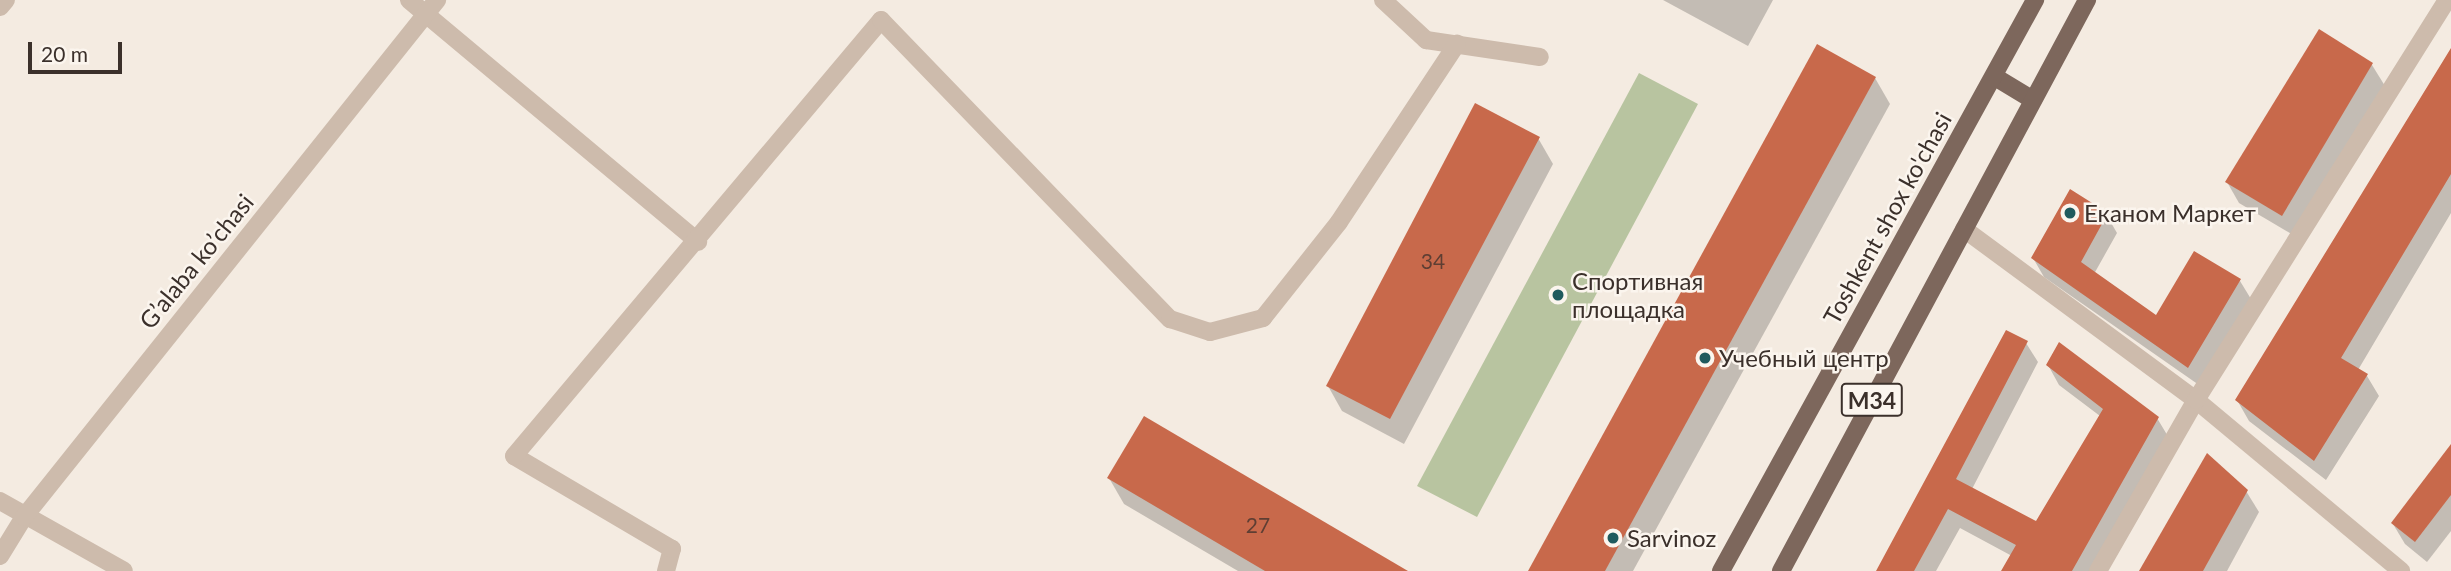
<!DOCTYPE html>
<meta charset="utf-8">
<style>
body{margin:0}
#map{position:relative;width:2451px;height:571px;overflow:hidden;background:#f4ebe1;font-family:Lato,sans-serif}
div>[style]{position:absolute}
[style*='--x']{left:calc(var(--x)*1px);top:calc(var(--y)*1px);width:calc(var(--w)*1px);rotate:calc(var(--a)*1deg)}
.green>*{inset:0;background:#b8c4a0}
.shadow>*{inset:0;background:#0003}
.building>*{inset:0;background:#c8694b}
.street>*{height:18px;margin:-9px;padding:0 9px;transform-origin:9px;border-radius:9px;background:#cdbbac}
.primary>*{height:18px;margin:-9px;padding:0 9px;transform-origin:9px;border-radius:9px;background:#7d675c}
.dots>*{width:19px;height:19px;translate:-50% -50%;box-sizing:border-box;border:4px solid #fbf5ee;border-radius:50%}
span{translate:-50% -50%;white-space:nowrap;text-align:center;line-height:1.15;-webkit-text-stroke:5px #fbf5ee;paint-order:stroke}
.number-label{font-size:21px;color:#5e3e33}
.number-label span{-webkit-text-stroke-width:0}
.shield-label span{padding:2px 5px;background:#fbf5ee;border:2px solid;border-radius:5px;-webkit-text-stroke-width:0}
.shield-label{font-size:23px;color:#3b302b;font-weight:700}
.poi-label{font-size:24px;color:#3b302b}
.left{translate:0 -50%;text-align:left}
.street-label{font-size:24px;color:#3b302b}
.scale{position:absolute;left:28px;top:42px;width:94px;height:32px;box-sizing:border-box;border:4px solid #3b302b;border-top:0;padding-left:9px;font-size:21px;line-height:24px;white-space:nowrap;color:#3b302b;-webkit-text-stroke:5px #fbf5ee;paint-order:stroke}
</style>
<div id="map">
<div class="green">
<div style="clip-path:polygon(1639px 73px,1698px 104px,1477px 517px,1417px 486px)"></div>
</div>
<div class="shadow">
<div style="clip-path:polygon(1663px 0,1773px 0,1748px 46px)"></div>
<div style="clip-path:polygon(2320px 31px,2372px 65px,2385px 86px,2295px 236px,2239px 203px,2227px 182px)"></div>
<div style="clip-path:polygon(2451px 49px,2451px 213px,2358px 370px,2367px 376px,2379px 396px,2326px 480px,2249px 421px,2237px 400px)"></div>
<div style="clip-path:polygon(1875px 78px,1890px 104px,1633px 571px,1530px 571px)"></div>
<div style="clip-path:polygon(1538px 138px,1553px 164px,1404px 444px,1342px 411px,1328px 386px)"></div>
<div style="clip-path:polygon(2106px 214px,2117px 233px,2094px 274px,2157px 317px,2240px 281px,2251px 299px,2199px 385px,2044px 277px,2033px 258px)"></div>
<div style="clip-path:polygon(2026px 343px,2038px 362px,1972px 489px,2037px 524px,2100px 416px,2059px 385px,2048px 365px,2157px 418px,2169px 438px,2094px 571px,2003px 571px,2012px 556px,1960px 528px,1936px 571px,1880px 571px)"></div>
<div style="clip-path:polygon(2451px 446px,2451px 531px,2427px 562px,2405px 544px,2393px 524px)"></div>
<div style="clip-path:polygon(1109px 478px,1405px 571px,1238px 571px,1124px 504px)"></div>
<div style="clip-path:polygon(2246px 491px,2259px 512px,2227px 571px,2142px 571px)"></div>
</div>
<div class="building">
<div style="clip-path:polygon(2319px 29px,2373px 63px,2282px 216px,2225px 182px)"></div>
<div style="clip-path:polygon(1817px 44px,1876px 77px,1605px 571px,1528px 571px)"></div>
<div style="clip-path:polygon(2451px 48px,2451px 174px,2341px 358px,2368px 374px,2314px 461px,2235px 400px)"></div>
<div style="clip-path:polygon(1475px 103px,1540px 137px,1390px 419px,1326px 386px)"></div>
<div style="clip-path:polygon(2070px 189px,2108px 213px,2081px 262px,2156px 315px,2194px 251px,2241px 279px,2188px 368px,2031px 258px)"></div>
<div style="clip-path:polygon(2006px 330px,2028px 341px,1956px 479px,2036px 521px,2103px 409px,2046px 365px,2059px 342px,2159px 417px,2072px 571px,2001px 571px,2016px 545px,1948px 509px,1914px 571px,1876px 571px)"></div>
<div style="clip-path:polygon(1144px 416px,1408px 571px,1265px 571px,1107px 478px)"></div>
<div style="clip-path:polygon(2451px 444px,2451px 495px,2415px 542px,2391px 523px)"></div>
<div style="clip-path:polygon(2207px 453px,2248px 490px,2203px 571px,2139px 571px)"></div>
</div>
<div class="street">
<div style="--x:409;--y:0;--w:377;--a:39.9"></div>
<div style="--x:1383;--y:0;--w:59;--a:42.9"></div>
<div style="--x:1426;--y:40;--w:115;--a:8.5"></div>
<div style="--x:0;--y:7;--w:9;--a:-49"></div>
<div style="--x:1964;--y:229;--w:288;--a:36.4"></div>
<div style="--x:2196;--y:400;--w:267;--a:39.8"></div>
<div style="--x:0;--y:501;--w:142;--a:29.4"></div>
<div style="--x:0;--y:556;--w:46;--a:-58.4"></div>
<div style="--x:24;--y:517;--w:662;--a:-51.38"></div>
<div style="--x:666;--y:571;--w:23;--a:-75"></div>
<div style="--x:672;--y:549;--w:183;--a:-149.5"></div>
<div style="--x:514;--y:456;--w:570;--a:-49.91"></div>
<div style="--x:881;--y:20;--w:416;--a:46"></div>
<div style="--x:1170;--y:319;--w:42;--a:18"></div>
<div style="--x:1210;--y:332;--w:55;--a:-14.8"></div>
<div style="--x:1263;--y:318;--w:122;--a:-51.6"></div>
<div style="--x:1339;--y:222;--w:214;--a:-56.5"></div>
<div style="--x:2098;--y:571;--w:197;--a:-60.2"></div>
<div style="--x:2196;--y:400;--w:472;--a:-57.9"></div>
</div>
<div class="primary">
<div style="--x:1995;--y:77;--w:44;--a:31.2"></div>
<div style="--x:1721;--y:571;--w:652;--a:-61.19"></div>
<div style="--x:1781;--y:571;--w:648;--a:-61.81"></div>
</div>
<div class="dots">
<div style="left:2070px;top:213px;background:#1f5a5e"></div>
<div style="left:1558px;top:295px;background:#1f5a5e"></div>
<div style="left:1705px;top:358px;background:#1f5a5e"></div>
<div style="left:1613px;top:538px;background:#1f5a5e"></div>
</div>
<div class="number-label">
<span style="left:1433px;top:261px">34</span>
<span style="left:1258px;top:525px">27</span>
</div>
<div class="shield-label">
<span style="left:1872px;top:400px">M34</span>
</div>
<div class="poi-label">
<span class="left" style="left:2084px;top:213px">Еканом Маркет</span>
<span class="left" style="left:1572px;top:295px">Спортивная<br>площадка</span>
<span class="left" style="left:1719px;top:358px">Учебный центр</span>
<span class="left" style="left:1627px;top:538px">Sarvinoz</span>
</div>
<div class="street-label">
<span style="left:1887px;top:218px;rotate:-61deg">Toshkent shox ko'chasi</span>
<span style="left:196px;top:261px;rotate:-51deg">G’alaba ko’chasi</span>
</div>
<div class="scale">20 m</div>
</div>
